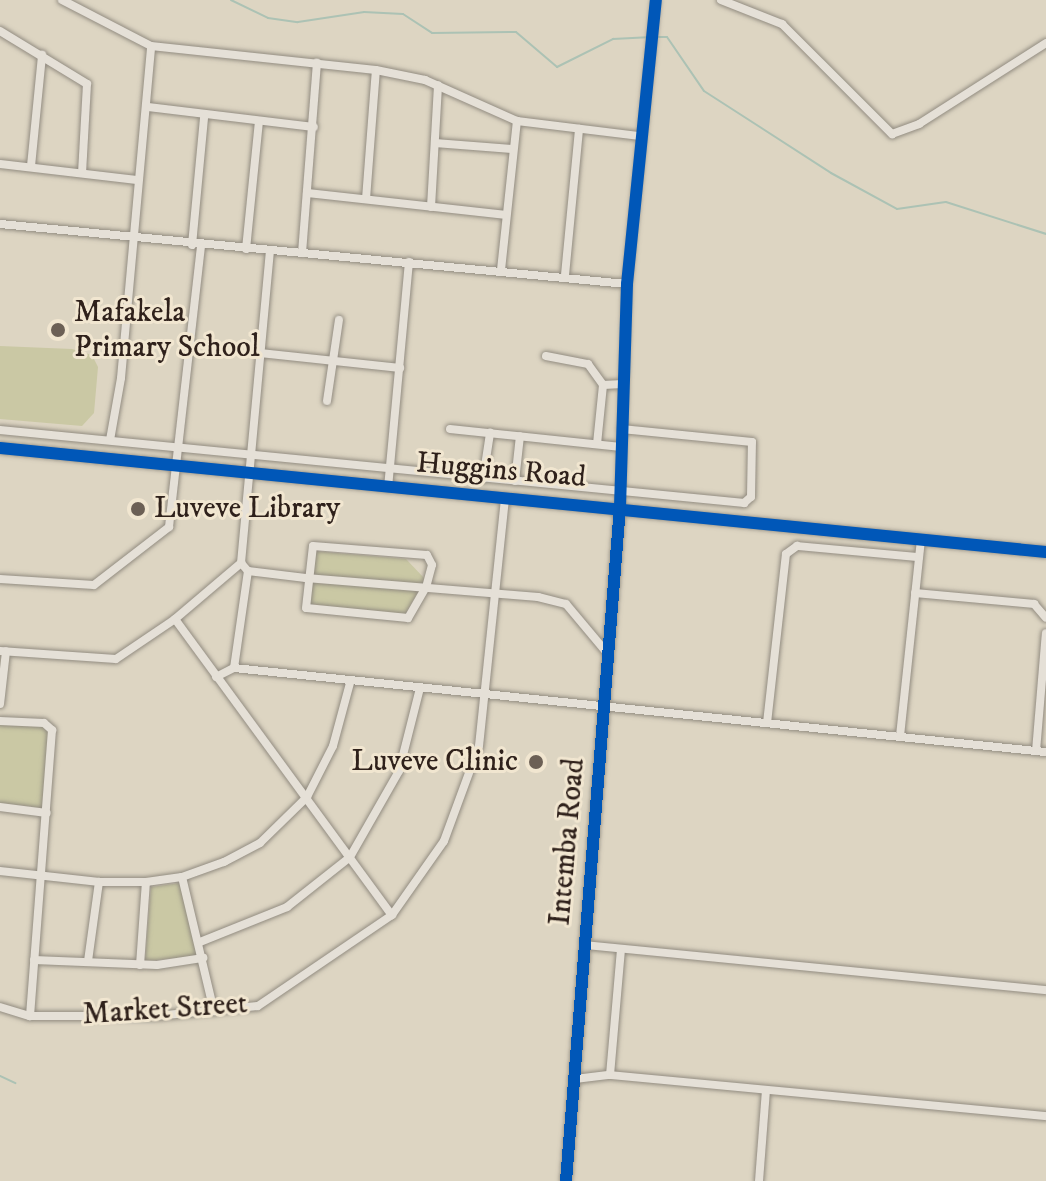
<!DOCTYPE html>
<style>
body{margin:0}
#map{position:relative;width:1046px;height:1181px;overflow:hidden;background:#ddd5c2;font-family:"IM FELL DW Pica",serif}
div>[style]{position:absolute}
[style*='--x']{left:calc(var(--x)*1px);top:calc(var(--y)*1px);width:calc(var(--w)*1px);rotate:calc(var(--a)*1deg)}
.green>*{inset:0;background:#cac8a4}
.stream>*{height:2px;margin:-1px;padding:0 1px;transform-origin:1px;border-radius:1px;background:#acc2b4}
.roads{filter:drop-shadow(0 0 2px #928c81) drop-shadow(0 0 2px #928c81)}
.minor>*{height:8px;margin:-4px;padding:0 4px;transform-origin:4px;border-radius:4px;background:#e5e0d7}
.tertiary>*{height:10px;margin:-5px;padding:0 5px;transform-origin:5px;border-radius:5px;background:#e5e0d7}
.cycleway>*{height:12px;margin:-6px;padding:0 6px;transform-origin:6px;border-radius:6px;background:#0057b8}
.dots>*{width:22px;height:22px;translate:-50% -50%;box-sizing:border-box;border:4px solid #f1e6d0;border-radius:50%}
span{translate:-50% -50%;white-space:nowrap;text-align:center;line-height:1.15;-webkit-text-stroke:6px #f1e6d0;paint-order:stroke}
.poi-label{font-size:30px;color:#2f211b}
.left{translate:0 -50%;text-align:left}
.right{translate:-100% -50%;text-align:right}
.street-label{font-size:30px;color:#2f211b}
</style>
<div id="map">
<div class="green">
<div style="clip-path:polygon(0 346px,72px 349px,92px 355px,98px 367px,94px 413px,82px 426px,0 419px)"></div>
<div style="clip-path:polygon(313px 551px,406px 559px,425px 579px,405px 615px,309px 604px)"></div>
<div style="clip-path:polygon(0 725px,44px 726px,50px 732px,43px 808px,0 803px)"></div>
<div style="clip-path:polygon(180px 883px,199px 956px,145px 961px,151px 887px)"></div>
</div>
<div class="stream">
<div style="--x:231;--y:0;--w:41;--a:25.9"></div>
<div style="--x:268;--y:18;--w:30;--a:8"></div>
<div style="--x:298;--y:22;--w:67;--a:-8.6"></div>
<div style="--x:364;--y:12;--w:39;--a:3"></div>
<div style="--x:403;--y:14;--w:35;--a:33"></div>
<div style="--x:432;--y:33;--w:84;--a:-0.7"></div>
<div style="--x:516;--y:32;--w:54;--a:40.5"></div>
<div style="--x:557;--y:67;--w:63;--a:-26.6"></div>
<div style="--x:613;--y:39;--w:34;--a:-3"></div>
<div style="--x:654;--y:37;--w:13;--a:0"></div>
<div style="--x:667;--y:37;--w:65;--a:55.6"></div>
<div style="--x:704;--y:91;--w:151;--a:32.8"></div>
<div style="--x:831;--y:173;--w:75;--a:28.6"></div>
<div style="--x:897;--y:209;--w:49;--a:-8.1"></div>
<div style="--x:946;--y:202;--w:105;--a:17.7"></div>
<div style="--x:0;--y:1076;--w:17;--a:25"></div>
</div>
<div class="roads">
<div class="minor">
<div style="--x:62;--y:0;--w:100;--a:27.3"></div>
<div style="--x:151;--y:46;--w:226;--a:6.1"></div>
<div style="--x:376;--y:70;--w:50;--a:11.5"></div>
<div style="--x:425;--y:80;--w:101;--a:24"></div>
<div style="--x:517;--y:121;--w:124;--a:7"></div>
<div style="--x:721;--y:0;--w:66;--a:21.5"></div>
<div style="--x:782;--y:24;--w:156;--a:45"></div>
<div style="--x:892;--y:134;--w:29;--a:-20"></div>
<div style="--x:919;--y:124;--w:151;--a:-32.5"></div>
<div style="--x:0;--y:31;--w:102;--a:31.3"></div>
<div style="--x:87;--y:84;--w:89;--a:93.2"></div>
<div style="--x:148;--y:107;--w:167;--a:6.9"></div>
<div style="--x:435;--y:143;--w:77;--a:4.5"></div>
<div style="--x:0;--y:164;--w:138;--a:6.7"></div>
<div style="--x:31;--y:166;--w:112;--a:-84.3"></div>
<div style="--x:307;--y:193;--w:199;--a:6.3"></div>
<div style="--x:366;--y:199;--w:129;--a:-85.6"></div>
<div style="--x:431;--y:207;--w:122;--a:-86.7"></div>
<div style="--x:0;--y:224;--w:630;--a:5.47"></div>
<div style="--x:192;--y:245;--w:129;--a:-84.6"></div>
<div style="--x:246;--y:249;--w:128;--a:-84.2"></div>
<div style="--x:302;--y:253;--w:191;--a:-85.5"></div>
<div style="--x:501;--y:270;--w:150;--a:-83.9"></div>
<div style="--x:565;--y:275;--w:147;--a:-84.5"></div>
<div style="--x:260;--y:353;--w:141;--a:6.1"></div>
<div style="--x:546;--y:356;--w:43;--a:10.8"></div>
<div style="--x:588;--y:364;--w:26;--a:54"></div>
<div style="--x:603;--y:385;--w:20;--a:-3"></div>
<div style="--x:327;--y:401;--w:82;--a:-81.6"></div>
<div style="--x:450;--y:429;--w:172;--a:6"></div>
<div style="--x:0;--y:430;--w:748;--a:5.6"></div>
<div style="--x:744;--y:503;--w:9;--a:-41"></div>
<div style="--x:751;--y:497;--w:55;--a:-89"></div>
<div style="--x:752;--y:442;--w:131;--a:-174.3"></div>
<div style="--x:110;--y:440;--w:63;--a:-79.9"></div>
<div style="--x:121;--y:378;--w:333;--a:-84.8"></div>
<div style="--x:597;--y:444;--w:59;--a:-84.2"></div>
<div style="--x:483;--y:479;--w:47;--a:-81.3"></div>
<div style="--x:515;--y:481;--w:45;--a:-83.7"></div>
<div style="--x:388;--y:488;--w:227;--a:-84.7"></div>
<div style="--x:620;--y:507;--w:223;--a:-88.2"></div>
<div style="--x:627;--y:284;--w:285;--a:-84.2"></div>
<div style="--x:313;--y:546;--w:114;--a:4.5"></div>
<div style="--x:427;--y:555;--w:11;--a:63"></div>
<div style="--x:432;--y:565;--w:23;--a:105"></div>
<div style="--x:426;--y:587;--w:36;--a:120"></div>
<div style="--x:408;--y:618;--w:102;--a:-174.4"></div>
<div style="--x:306;--y:608;--w:62;--a:-83.6"></div>
<div style="--x:241;--y:563;--w:11;--a:49"></div>
<div style="--x:248;--y:571;--w:58;--a:6.9"></div>
<div style="--x:306;--y:578;--w:233;--a:4.7"></div>
<div style="--x:538;--y:597;--w:29;--a:14"></div>
<div style="--x:566;--y:604;--w:65;--a:50"></div>
<div style="--x:0;--y:579;--w:94;--a:3.7"></div>
<div style="--x:94;--y:585;--w:95;--a:-37.7"></div>
<div style="--x:169;--y:527;--w:283;--a:-83.5"></div>
<div style="--x:915;--y:593;--w:120;--a:5.3"></div>
<div style="--x:1034;--y:604;--w:18;--a:49"></div>
<div style="--x:175;--y:619;--w:367;--a:53.8"></div>
<div style="--x:0;--y:651;--w:116;--a:3.9"></div>
<div style="--x:116;--y:659;--w:71;--a:-34.1"></div>
<div style="--x:175;--y:619;--w:87;--a:-40.3"></div>
<div style="--x:241;--y:563;--w:313;--a:-84.7"></div>
<div style="--x:234;--y:668;--w:98;--a:-81.8"></div>
<div style="--x:216;--y:677;--w:20;--a:-27"></div>
<div style="--x:234;--y:668;--w:816;--a:5.91"></div>
<div style="--x:0;--y:704;--w:53;--a:-83.5"></div>
<div style="--x:0;--y:721;--w:44;--a:2.6"></div>
<div style="--x:44;--y:723;--w:11;--a:41"></div>
<div style="--x:52;--y:730;--w:287;--a:94.4"></div>
<div style="--x:767;--y:723;--w:170;--a:-83.6"></div>
<div style="--x:786;--y:554;--w:14;--a:-36"></div>
<div style="--x:797;--y:546;--w:122;--a:5.2"></div>
<div style="--x:900;--y:736;--w:198;--a:-83.9"></div>
<div style="--x:1036;--y:751;--w:118;--a:-85.2"></div>
<div style="--x:0;--y:807;--w:47;--a:7.3"></div>
<div style="--x:0;--y:871;--w:100;--a:6.3"></div>
<div style="--x:99;--y:882;--w:47;--a:0"></div>
<div style="--x:146;--y:882;--w:36;--a:-8"></div>
<div style="--x:182;--y:877;--w:45;--a:-19.7"></div>
<div style="--x:224;--y:862;--w:41;--a:-27.8"></div>
<div style="--x:260;--y:843;--w:66;--a:-44.4"></div>
<div style="--x:307;--y:797;--w:57;--a:-63"></div>
<div style="--x:333;--y:746;--w:65;--a:-74.9"></div>
<div style="--x:182;--y:877;--w:138;--a:76.6"></div>
<div style="--x:200;--y:942;--w:94;--a:-21.9"></div>
<div style="--x:287;--y:907;--w:80;--a:-38.4"></div>
<div style="--x:350;--y:857;--w:99;--a:-60.3"></div>
<div style="--x:399;--y:771;--w:86;--a:-75.8"></div>
<div style="--x:585;--y:945;--w:463;--a:5.6"></div>
<div style="--x:34;--y:960;--w:123;--a:2.3"></div>
<div style="--x:157;--y:965;--w:47;--a:-8.7"></div>
<div style="--x:88;--y:961;--w:80;--a:-82.1"></div>
<div style="--x:140;--y:965;--w:83;--a:-85.9"></div>
<div style="--x:0;--y:1007;--w:31;--a:17"></div>
<div style="--x:30;--y:1016;--w:126;--a:0"></div>
<div style="--x:156;--y:1016;--w:102;--a:-5.6"></div>
<div style="--x:258;--y:1006;--w:162;--a:-34.2"></div>
<div style="--x:392;--y:915;--w:90;--a:-54.9"></div>
<div style="--x:444;--y:841;--w:101;--a:-69.8"></div>
<div style="--x:479;--y:746;--w:248;--a:-84"></div>
<div style="--x:610;--y:1075;--w:126;--a:-85"></div>
<div style="--x:575;--y:1079;--w:35;--a:-7"></div>
<div style="--x:610;--y:1075;--w:438;--a:5.4"></div>
<div style="--x:759;--y:1181;--w:91;--a:-85.6"></div>
</div>
<div class="tertiary">
<div style="--x:0;--y:448;--w:1051;--a:5.68"></div>
<div style="--x:566;--y:1181;--w:676;--a:-85.42"></div>
</div>
</div>
<div class="cycleway">
<div style="--x:0;--y:448;--w:1051;--a:5.68"></div>
<div style="--x:566;--y:1181;--w:676;--a:-85.42"></div>
<div style="--x:620;--y:507;--w:223;--a:-88.2"></div>
<div style="--x:627;--y:284;--w:285;--a:-84.2"></div>
</div>
<div class="dots">
<div style="left:58px;top:330px;background:#6c6055"></div>
<div style="left:138px;top:509px;background:#6c6055"></div>
<div style="left:536px;top:762px;background:#6c6055"></div>
</div>
<div class="poi-label">
<span class="left" style="left:74px;top:330px">Mafakela<br>Primary School</span>
<span class="left" style="left:154px;top:509px">Luveve Library</span>
<span class="right" style="left:518px;top:762px">Luveve Clinic</span>
</div>
<div class="street-label">
<span style="left:501px;top:471px;rotate:5deg">Huggins Road</span>
<span style="left:568px;top:842px;rotate:-85deg">Intemba Road</span>
<span style="left:165px;top:1010px;rotate:-4deg">Market Street</span>
</div>
</div>
